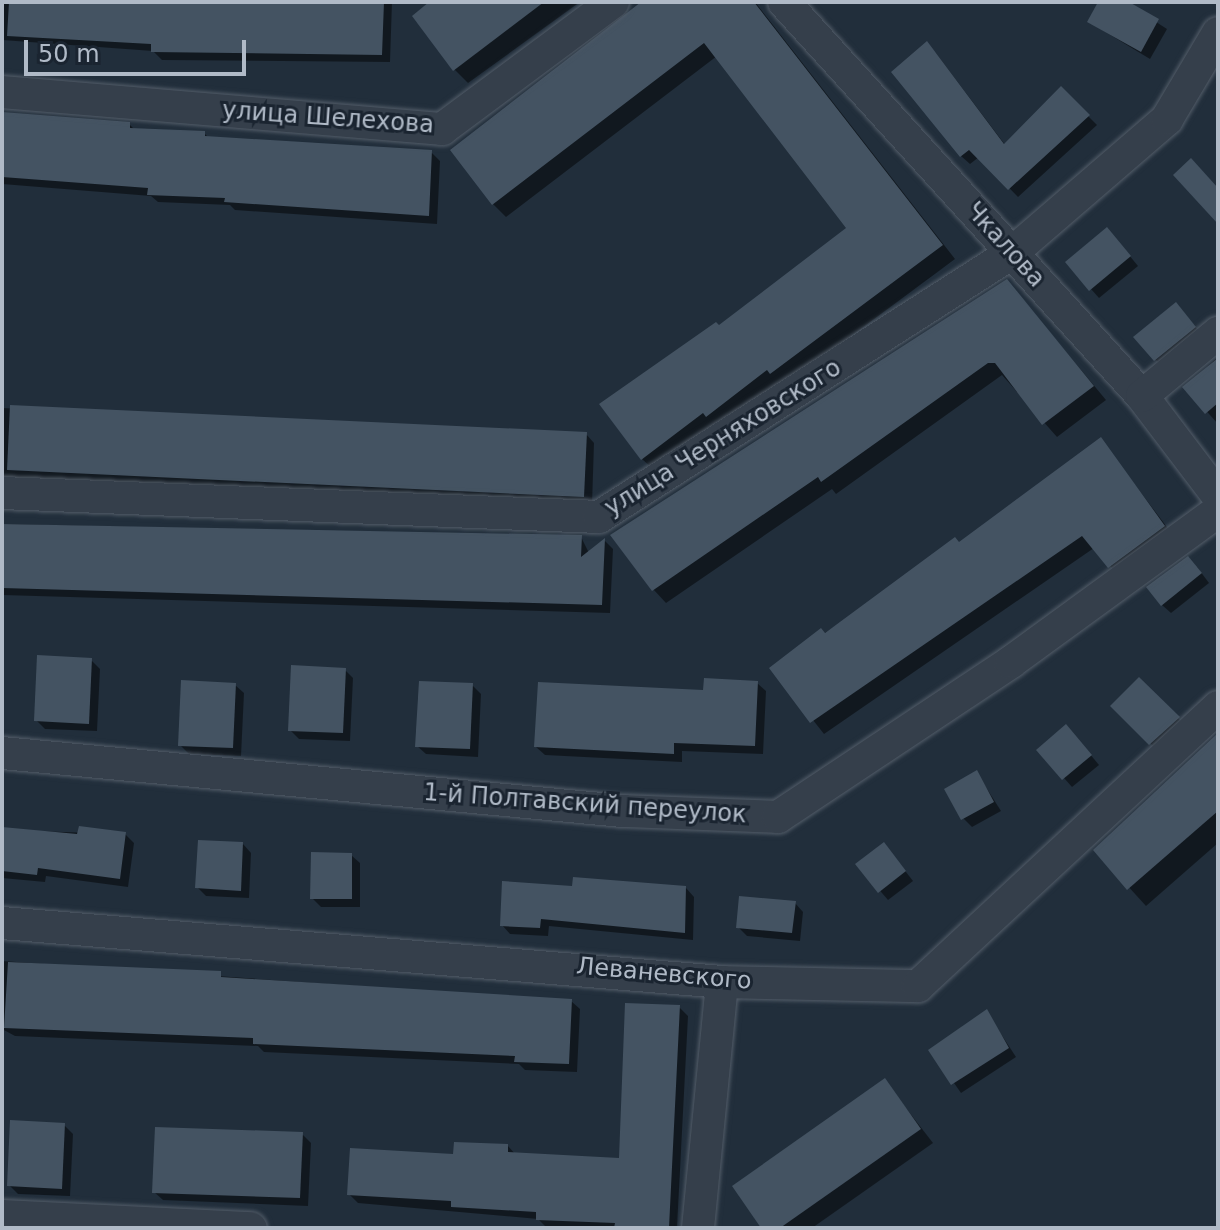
<!DOCTYPE html>
<meta charset="utf-8">
<style>
body{margin:0}
#map{position:relative;width:1220px;height:1230px;overflow:hidden;background:#212e3b;font-family:"DejaVu Sans",sans-serif}
div>[style]{position:absolute}
[style*='--x']{left:calc(var(--x)*1px);top:calc(var(--y)*1px);width:calc(var(--w)*1px);rotate:calc(var(--a)*1deg)}
.shadow>*{inset:0;background:#0007}
.building>*{inset:0;background:#445362}
.roads{filter:drop-shadow(0 0 2px #535d69) drop-shadow(0 0 2px #535d69)}
.minor>*{height:32px;margin:-16px;padding:0 16px;transform-origin:16px;border-radius:16px;background:#353f4b}
span{translate:-50% -50%;white-space:nowrap;text-align:center;line-height:1.15;-webkit-text-stroke:6px #1a2430;paint-order:stroke}
.street-label{font-size:24px;color:#b0bac7}
.frame{position:absolute;inset:0;border:4px solid #b0bac7;pointer-events:none}
.scale{position:absolute;left:24px;top:40px;width:222px;height:36px;box-sizing:border-box;border:4px solid #b0bac7;border-top:0;padding-left:10px;font-size:24px;line-height:28px;white-space:nowrap;color:#b0bac7;-webkit-text-stroke:6px #1a2430;paint-order:stroke}
</style>
<div id="map">
<div class="shadow">
<div style="clip-path:polygon(2px 2px,392px 2px,390px 62px,162px 60px,153px 51px,2px 40px)"></div>
<div style="clip-path:polygon(434px 2px,580px 2px,468px 83px,455px 70px)"></div>
<div style="clip-path:polygon(647px 2px,755px 2px,955px 259px,784px 386px,656px 472px,642px 459px,719px 328px,849px 229px,717px 56px,506px 217px,493px 204px,453px 151px)"></div>
<div style="clip-path:polygon(1100px 2px,1125px 2px,1167px 29px,1150px 59px,1089px 22px)"></div>
<div style="clip-path:polygon(935px 52px,1006px 146px,1061px 89px,1097px 125px,1018px 197px,979px 157px,970px 164px,961px 156px)"></div>
<div style="clip-path:polygon(2px 114px,129px 124px,135px 130px,204px 133px,209px 138px,431px 152px,440px 161px,437px 224px,235px 210px,230px 205px,158px 202px,151px 196px,2px 184px)"></div>
<div style="clip-path:polygon(1115px 238px,1138px 266px,1099px 298px,1091px 289px)"></div>
<div style="clip-path:polygon(1007px 281px,1106px 400px,1057px 437px,1002px 375px,836px 494px,832px 489px,666px 603px,653px 589px)"></div>
<div style="clip-path:polygon(1184px 314px,1203px 336px,1164px 369px,1136px 337px)"></div>
<div style="clip-path:polygon(1218px 357px,1218px 424px,1185px 387px)"></div>
<div style="clip-path:polygon(2px 408px,586px 434px,594px 443px,592px 505px,2px 479px)"></div>
<div style="clip-path:polygon(1101px 440px,1176px 539px,1122px 579px,1094px 548px,824px 734px,772px 668px,959px 544px)"></div>
<div style="clip-path:polygon(2px 524px,581px 537px,589px 553px,605px 541px,613px 549px,610px 613px,2px 595px)"></div>
<div style="clip-path:polygon(1197px 567px,1209px 583px,1171px 613px,1162px 605px)"></div>
<div style="clip-path:polygon(91px 660px,100px 669px,97px 731px,45px 729px,36px 720px)"></div>
<div style="clip-path:polygon(345px 670px,353px 678px,350px 741px,299px 739px,290px 730px)"></div>
<div style="clip-path:polygon(1139px 680px,1187px 727px,1159px 752px,1113px 706px)"></div>
<div style="clip-path:polygon(757px 683px,766px 691px,763px 754px,682px 751px,682px 762px,545px 755px,536px 747px)"></div>
<div style="clip-path:polygon(235px 685px,244px 693px,241px 756px,189px 754px,180px 745px)"></div>
<div style="clip-path:polygon(472px 685px,481px 694px,478px 757px,426px 754px,417px 746px)"></div>
<div style="clip-path:polygon(1075px 736px,1099px 765px,1072px 787px,1039px 750px)"></div>
<div style="clip-path:polygon(1218px 736px,1218px 843px,1146px 906px,1095px 850px)"></div>
<div style="clip-path:polygon(977px 773px,1001px 811px,972px 827px,963px 818px)"></div>
<div style="clip-path:polygon(2px 830px,125px 834px,134px 843px,128px 887px,46px 876px,45px 882px,2px 878px)"></div>
<div style="clip-path:polygon(243px 844px,251px 853px,249px 898px,206px 896px,197px 887px)"></div>
<div style="clip-path:polygon(892px 854px,913px 881px,888px 900px,858px 865px)"></div>
<div style="clip-path:polygon(351px 855px,360px 863px,360px 907px,321px 907px,312px 898px)"></div>
<div style="clip-path:polygon(574px 888px,686px 888px,694px 897px,693px 940px,549px 926px,548px 936px,510px 934px,502px 925px)"></div>
<div style="clip-path:polygon(795px 903px,803px 912px,800px 941px,747px 936px,738px 927px)"></div>
<div style="clip-path:polygon(2px 961px,571px 1001px,580px 1009px,577px 1072px,525px 1070px,519px 1064px,264px 1052px,258px 1046px,15px 1036px,2px 1029px)"></div>
<div style="clip-path:polygon(679px 1007px,688px 1016px,677px 1228px,546px 1227px,538px 1219px,358px 1203px,349px 1194px,455px 1156px,508px 1146px,516px 1155px,621px 1160px)"></div>
<div style="clip-path:polygon(986px 1011px,1016px 1057px,961px 1093px,931px 1050px)"></div>
<div style="clip-path:polygon(885px 1081px,933px 1143px,812px 1228px,764px 1228px)"></div>
<div style="clip-path:polygon(64px 1125px,73px 1134px,70px 1196px,18px 1194px,9px 1185px)"></div>
<div style="clip-path:polygon(302px 1134px,311px 1143px,308px 1206px,163px 1200px,154px 1192px)"></div>
</div>
<div class="building">
<div style="clip-path:polygon(9px 2px,384px 2px,382px 55px,151px 52px,151px 44px,7px 36px)"></div>
<div style="clip-path:polygon(429px 2px,544px 2px,453px 71px,412px 16px)"></div>
<div style="clip-path:polygon(641px 2px,754px 2px,943px 245px,770px 374px,767px 370px,706px 417px,703px 413px,641px 460px,599px 404px,716px 322px,719px 325px,846px 228px,704px 43px,492px 205px,450px 150px)"></div>
<div style="clip-path:polygon(1098px 2px,1129px 2px,1159px 19px,1141px 52px,1087px 22px)"></div>
<div style="clip-path:polygon(927px 41px,1004px 144px,1061px 86px,1090px 115px,1008px 190px,969px 150px,960px 157px,891px 72px)"></div>
<div style="clip-path:polygon(2px 112px,130px 122px,130px 128px,205px 131px,205px 136px,432px 150px,429px 216px,224px 202px,225px 198px,147px 195px,148px 188px,2px 177px)"></div>
<div style="clip-path:polygon(1191px 158px,1218px 188px,1218px 224px,1173px 175px)"></div>
<div style="clip-path:polygon(1107px 227px,1131px 256px,1089px 291px,1065px 262px)"></div>
<div style="clip-path:polygon(1007px 279px,1094px 386px,1042px 425px,995px 363px,988px 363px,821px 482px,818px 477px,652px 591px,610px 535px)"></div>
<div style="clip-path:polygon(1176px 302px,1196px 327px,1154px 361px,1133px 337px)"></div>
<div style="clip-path:polygon(1218px 358px,1218px 403px,1205px 414px,1182px 387px)"></div>
<div style="clip-path:polygon(10px 405px,587px 432px,584px 497px,7px 470px)"></div>
<div style="clip-path:polygon(1101px 437px,1165px 526px,1108px 568px,1082px 536px,810px 723px,769px 668px,821px 628px,825px 633px,955px 537px,959px 542px)"></div>
<div style="clip-path:polygon(2px 524px,582px 535px,581px 557px,605px 538px,602px 605px,2px 588px)"></div>
<div style="clip-path:polygon(1188px 556px,1202px 573px,1161px 606px,1146px 587px)"></div>
<div style="clip-path:polygon(37px 655px,92px 658px,89px 724px,34px 721px)"></div>
<div style="clip-path:polygon(291px 665px,346px 668px,343px 733px,288px 731px)"></div>
<div style="clip-path:polygon(1139px 677px,1180px 717px,1149px 745px,1110px 706px)"></div>
<div style="clip-path:polygon(704px 678px,758px 681px,755px 746px,674px 743px,674px 754px,534px 747px,538px 682px,703px 690px)"></div>
<div style="clip-path:polygon(181px 680px,236px 683px,233px 748px,178px 746px)"></div>
<div style="clip-path:polygon(419px 681px,473px 683px,470px 749px,415px 747px)"></div>
<div style="clip-path:polygon(1066px 724px,1092px 755px,1062px 780px,1036px 750px)"></div>
<div style="clip-path:polygon(1218px 733px,1218px 811px,1127px 890px,1093px 850px)"></div>
<div style="clip-path:polygon(977px 770px,994px 802px,961px 820px,944px 789px)"></div>
<div style="clip-path:polygon(79px 826px,126px 832px,120px 879px,38px 868px,37px 875px,2px 871px,2px 827px,77px 834px)"></div>
<div style="clip-path:polygon(198px 840px,243px 842px,241px 891px,195px 888px)"></div>
<div style="clip-path:polygon(884px 842px,906px 871px,878px 893px,855px 864px)"></div>
<div style="clip-path:polygon(311px 852px,352px 853px,352px 899px,310px 899px)"></div>
<div style="clip-path:polygon(573px 877px,686px 886px,685px 933px,541px 919px,540px 928px,500px 926px,502px 881px,572px 886px)"></div>
<div style="clip-path:polygon(739px 896px,796px 901px,792px 933px,736px 928px)"></div>
<div style="clip-path:polygon(8px 962px,221px 971px,221px 977px,572px 999px,569px 1064px,514px 1062px,515px 1056px,253px 1044px,253px 1038px,4px 1028px)"></div>
<div style="clip-path:polygon(625px 1003px,680px 1005px,669px 1228px,614px 1228px,615px 1223px,536px 1220px,536px 1212px,451px 1207px,451px 1201px,347px 1195px,350px 1148px,453px 1154px,454px 1142px,508px 1144px,508px 1152px,619px 1158px)"></div>
<div style="clip-path:polygon(987px 1009px,1009px 1048px,951px 1085px,928px 1050px)"></div>
<div style="clip-path:polygon(885px 1078px,921px 1129px,780px 1228px,761px 1228px,732px 1186px)"></div>
<div style="clip-path:polygon(10px 1120px,65px 1123px,62px 1189px,7px 1186px)"></div>
<div style="clip-path:polygon(155px 1127px,303px 1132px,300px 1198px,152px 1193px)"></div>
</div>
<div class="roads">
<div class="minor">
<div style="--x:784;--y:2;--w:532;--a:47.74"></div>
<div style="--x:1142;--y:396;--w:126;--a:52.8"></div>
<div style="--x:2;--y:92;--w:442;--a:4.8"></div>
<div style="--x:442;--y:129;--w:213;--a:-36.6"></div>
<div style="--x:1142;--y:396;--w:99;--a:-39.7"></div>
<div style="--x:2;--y:493;--w:597;--a:2.3"></div>
<div style="--x:599;--y:517;--w:490;--a:-32.6"></div>
<div style="--x:1012;--y:253;--w:205;--a:-40.8"></div>
<div style="--x:1167;--y:119;--w:100;--a:-59.3"></div>
<div style="--x:2;--y:753;--w:624;--a:5.34"></div>
<div style="--x:623;--y:811;--w:155;--a:2.2"></div>
<div style="--x:778;--y:817;--w:280;--a:-33.6"></div>
<div style="--x:1011;--y:662;--w:256;--a:-36.1"></div>
<div style="--x:2;--y:923;--w:722;--a:4.68"></div>
<div style="--x:722;--y:982;--w:196;--a:1.2"></div>
<div style="--x:918;--y:986;--w:410;--a:-42.9"></div>
<div style="--x:2;--y:1216;--w:249;--a:2.8"></div>
<div style="--x:698;--y:1228;--w:247;--a:-84.4"></div>
</div>
</div>
<div class="street-label">
<span style="left:328px;top:118px;rotate:4deg">улица Шелехова</span>
<span style="left:1005px;top:245px;rotate:48deg">Чкалова</span>
<span style="left:723px;top:438px;rotate:-32deg">улица Черняховского</span>
<span style="left:585px;top:804px;rotate:4deg">1-й Полтавский переулок</span>
<span style="left:664px;top:974px;rotate:5deg">Леваневского</span>
</div>
<div class="frame"></div>
<div class="scale">50 m</div>
</div>
